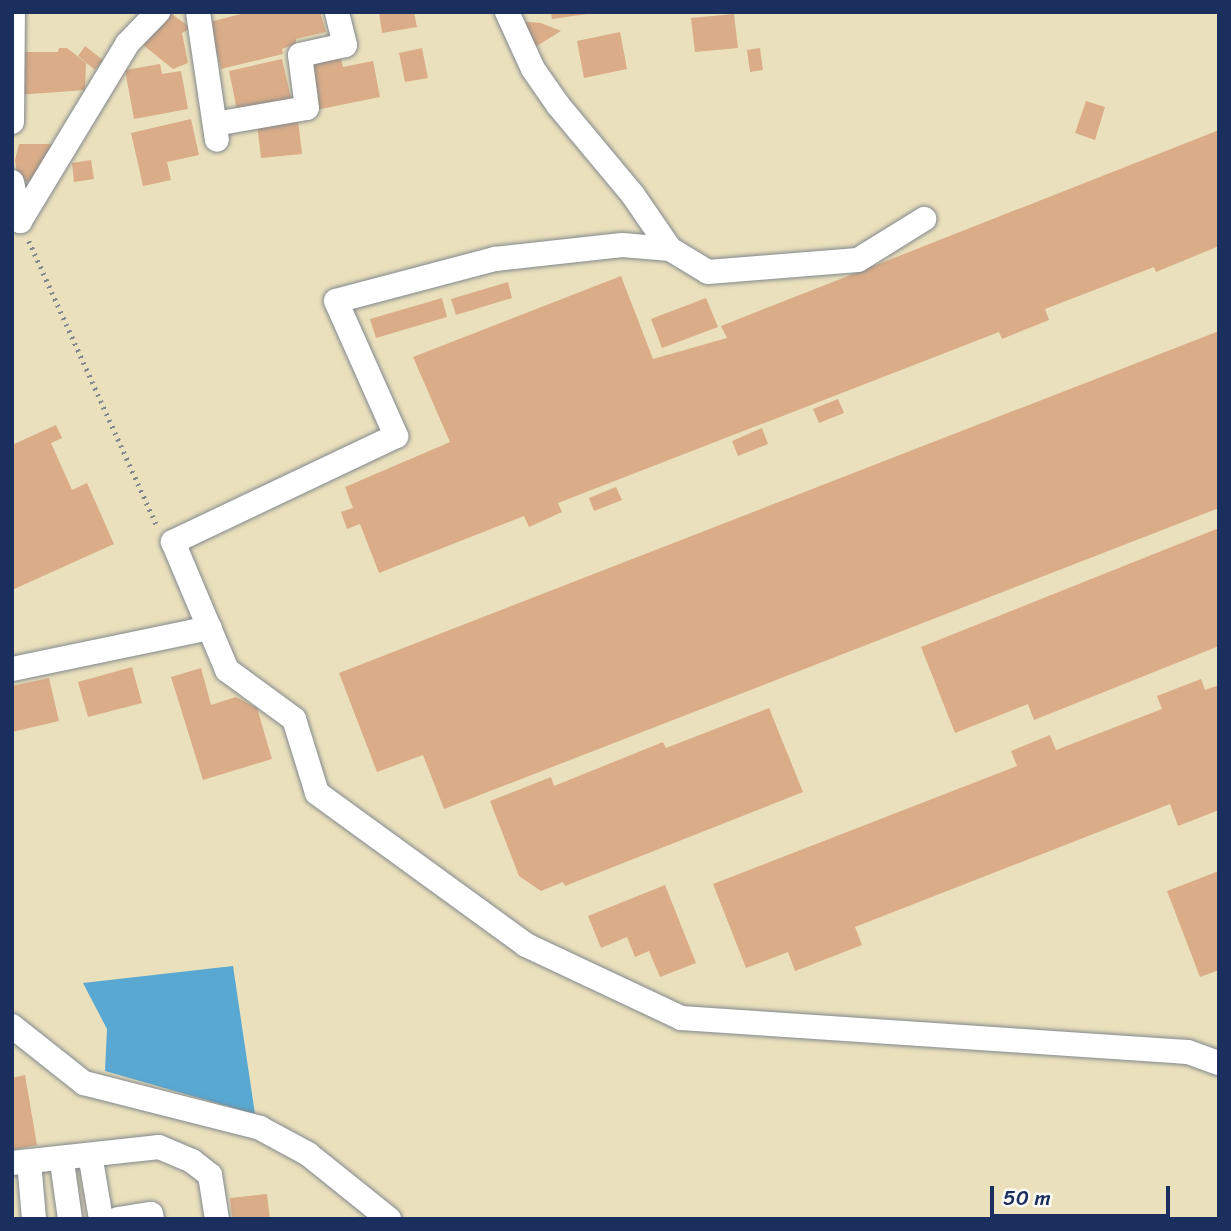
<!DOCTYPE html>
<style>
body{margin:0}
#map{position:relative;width:1231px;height:1231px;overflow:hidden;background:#eae0bc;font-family:Sriracha,sans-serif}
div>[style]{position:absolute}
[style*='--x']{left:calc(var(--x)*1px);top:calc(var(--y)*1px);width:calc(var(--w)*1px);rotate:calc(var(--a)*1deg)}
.water>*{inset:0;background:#58a8d2}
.building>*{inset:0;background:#daad88}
.path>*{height:4.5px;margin-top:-2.25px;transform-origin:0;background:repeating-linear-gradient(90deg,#82888d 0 2px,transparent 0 7px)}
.roads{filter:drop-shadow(0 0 2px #82888d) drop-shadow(0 0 2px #82888d)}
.minor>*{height:24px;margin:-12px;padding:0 12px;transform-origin:12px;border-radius:12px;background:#fff}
span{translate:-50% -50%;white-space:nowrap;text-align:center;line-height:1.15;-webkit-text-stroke:5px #fdfcf7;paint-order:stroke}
.frame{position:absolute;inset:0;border:14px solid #1b2f5e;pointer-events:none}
.scale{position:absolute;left:990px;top:1186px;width:180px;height:32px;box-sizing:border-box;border:4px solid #1b2f5e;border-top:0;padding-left:9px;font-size:21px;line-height:24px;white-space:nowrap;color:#1b2f5e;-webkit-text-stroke:5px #fdfcf7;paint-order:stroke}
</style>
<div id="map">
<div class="water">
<div style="clip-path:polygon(233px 966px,255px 1114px,105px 1071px,107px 1029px,83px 983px)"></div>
</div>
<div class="building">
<div style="clip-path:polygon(169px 12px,191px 28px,182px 33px,188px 63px,173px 69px,143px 45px)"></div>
<div style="clip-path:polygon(249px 12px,320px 12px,326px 32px,296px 39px,296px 44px,282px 49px,283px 54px,221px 69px,209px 22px)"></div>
<div style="clip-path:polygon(379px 12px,414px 12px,417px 27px,382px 33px)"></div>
<div style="clip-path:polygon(551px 12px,587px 12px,587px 14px,552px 19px)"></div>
<div style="clip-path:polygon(734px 14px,738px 48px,695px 52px,691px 18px)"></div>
<div style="clip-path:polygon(516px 21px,541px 23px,561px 31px,532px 49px)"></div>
<div style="clip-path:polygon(620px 32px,627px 69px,584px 78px,577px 41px)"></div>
<div style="clip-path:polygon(85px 46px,103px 60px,95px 70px,78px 56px)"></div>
<div style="clip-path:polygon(59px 48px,67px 48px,86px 63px,85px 90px,17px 95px,17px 52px,58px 52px)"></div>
<div style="clip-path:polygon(422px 48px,428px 78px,405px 82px,399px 53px)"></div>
<div style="clip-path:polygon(760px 48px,763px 70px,750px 72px,747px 50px)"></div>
<div style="clip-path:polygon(340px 55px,343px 67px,373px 61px,380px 97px,316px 110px,307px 61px)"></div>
<div style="clip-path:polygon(282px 59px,291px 98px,237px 110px,229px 71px)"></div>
<div style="clip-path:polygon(160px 64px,162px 74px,181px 71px,188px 109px,134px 119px,125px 70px)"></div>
<div style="clip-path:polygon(1086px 101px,1105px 107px,1095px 140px,1075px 133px)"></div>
<div style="clip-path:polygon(191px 119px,199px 155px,167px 162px,171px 180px,143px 186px,131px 133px)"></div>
<div style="clip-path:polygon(298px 120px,302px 154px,261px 158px,257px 124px)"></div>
<div style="clip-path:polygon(1219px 130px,1219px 246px,1156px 272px,1154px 267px,1045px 309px,1049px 320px,1002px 339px,999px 332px,558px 503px,562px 512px,529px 527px,524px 516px,379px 573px,360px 524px,347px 529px,341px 512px,353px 508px,345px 487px,450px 442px,413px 357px,621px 276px,653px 359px,727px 338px,721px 326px)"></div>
<div style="clip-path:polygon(19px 144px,53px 144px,37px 182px,18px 181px,15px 160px)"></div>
<div style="clip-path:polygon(91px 160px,94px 179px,74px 182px,72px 163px)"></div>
<div style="clip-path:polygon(508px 282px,512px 298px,456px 315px,451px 299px)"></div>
<div style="clip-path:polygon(442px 298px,447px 317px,376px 338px,370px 319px)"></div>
<div style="clip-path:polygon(706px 298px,718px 327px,662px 348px,651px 319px)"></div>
<div style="clip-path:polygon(1219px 331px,1219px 508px,444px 809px,423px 755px,377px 772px,339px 673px)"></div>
<div style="clip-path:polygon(838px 399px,844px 413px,819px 423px,813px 409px)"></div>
<div style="clip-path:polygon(56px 425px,62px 438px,51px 443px,72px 490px,87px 483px,114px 544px,12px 590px,12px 445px)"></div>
<div style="clip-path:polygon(762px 428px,768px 444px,738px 456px,732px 441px)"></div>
<div style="clip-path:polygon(616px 487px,622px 500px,594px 511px,589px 498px)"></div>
<div style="clip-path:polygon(1219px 528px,1219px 646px,1034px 720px,1028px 704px,955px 733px,921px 647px)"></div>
<div style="clip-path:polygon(132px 667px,142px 703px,88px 717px,78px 682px)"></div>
<div style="clip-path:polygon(201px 668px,211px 705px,236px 697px,257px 708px,272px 759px,203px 780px,171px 677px)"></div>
<div style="clip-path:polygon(49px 678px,59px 721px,12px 732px,12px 686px)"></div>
<div style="clip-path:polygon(1201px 679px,1205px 690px,1219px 685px,1219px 810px,1178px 826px,1170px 804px,855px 927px,862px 945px,795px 971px,788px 952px,746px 968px,713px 884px,1017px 766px,1011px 751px,1050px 735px,1056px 750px,1162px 709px,1157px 696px)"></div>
<div style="clip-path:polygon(769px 708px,803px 792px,565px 886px,563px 882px,541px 891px,519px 876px,490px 801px,551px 777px,554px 786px,663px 742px,666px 748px)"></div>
<div style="clip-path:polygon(1219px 871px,1219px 970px,1200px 977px,1167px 891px)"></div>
<div style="clip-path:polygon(665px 885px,696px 963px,660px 977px,649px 951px,635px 957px,627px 937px,601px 948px,588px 916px)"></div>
<div style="clip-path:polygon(25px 1075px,37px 1145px,12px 1150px,12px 1078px)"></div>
<div style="clip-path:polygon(267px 1194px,270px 1219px,232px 1219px,230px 1198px)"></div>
</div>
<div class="path">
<div style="--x:29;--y:241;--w:312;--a:65.8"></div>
</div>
<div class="roads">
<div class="minor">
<div style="--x:198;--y:12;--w:129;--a:81.6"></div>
<div style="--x:507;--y:12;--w:63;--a:65.5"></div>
<div style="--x:533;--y:69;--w:44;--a:55.2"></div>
<div style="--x:558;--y:105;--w:117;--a:50.2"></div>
<div style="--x:633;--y:195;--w:65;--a:55.6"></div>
<div style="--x:670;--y:249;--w:44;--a:31.2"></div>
<div style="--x:708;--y:272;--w:150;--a:-4.6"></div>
<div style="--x:858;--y:260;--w:78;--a:-31.8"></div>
<div style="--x:12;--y:122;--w:110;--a:-89.5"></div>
<div style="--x:215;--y:124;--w:93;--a:-9.9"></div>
<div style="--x:307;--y:108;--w:53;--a:-97.5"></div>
<div style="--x:300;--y:55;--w:46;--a:-12.5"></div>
<div style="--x:345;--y:45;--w:34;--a:-104"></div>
<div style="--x:12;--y:182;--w:40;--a:78"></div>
<div style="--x:20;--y:221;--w:207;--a:-58.8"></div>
<div style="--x:127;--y:44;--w:45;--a:-45.9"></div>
<div style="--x:670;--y:249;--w:48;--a:-175.2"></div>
<div style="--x:622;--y:245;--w:128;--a:173.7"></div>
<div style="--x:495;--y:259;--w:164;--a:165.2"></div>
<div style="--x:336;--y:301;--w:148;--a:66"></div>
<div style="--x:396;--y:436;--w:247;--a:154.6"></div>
<div style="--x:173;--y:542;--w:139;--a:67.1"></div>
<div style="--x:227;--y:670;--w:83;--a:36.2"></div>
<div style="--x:294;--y:719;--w:77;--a:72.7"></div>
<div style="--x:317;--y:793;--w:258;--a:36"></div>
<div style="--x:526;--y:945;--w:171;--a:25.2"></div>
<div style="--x:681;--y:1018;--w:508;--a:3.84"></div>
<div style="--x:1188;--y:1052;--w:33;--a:20"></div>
<div style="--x:12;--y:669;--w:202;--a:-11.7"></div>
<div style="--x:12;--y:1026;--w:92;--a:38.4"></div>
<div style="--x:84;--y:1083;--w:182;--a:14.3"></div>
<div style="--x:260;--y:1128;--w:55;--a:28.4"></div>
<div style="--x:308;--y:1154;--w:104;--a:38.7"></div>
<div style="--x:12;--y:1163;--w:148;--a:-6.2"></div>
<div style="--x:159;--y:1147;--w:36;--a:23"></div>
<div style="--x:192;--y:1161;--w:23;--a:38"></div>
<div style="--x:210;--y:1175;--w:45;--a:81"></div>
<div style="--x:92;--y:1166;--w:54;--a:80.4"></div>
<div style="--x:63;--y:1169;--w:50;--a:82"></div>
<div style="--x:30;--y:1173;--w:46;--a:85"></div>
<div style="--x:118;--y:1219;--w:33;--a:-9"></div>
<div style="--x:151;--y:1214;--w:5;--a:79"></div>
</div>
</div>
<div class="frame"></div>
<div class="scale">50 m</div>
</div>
